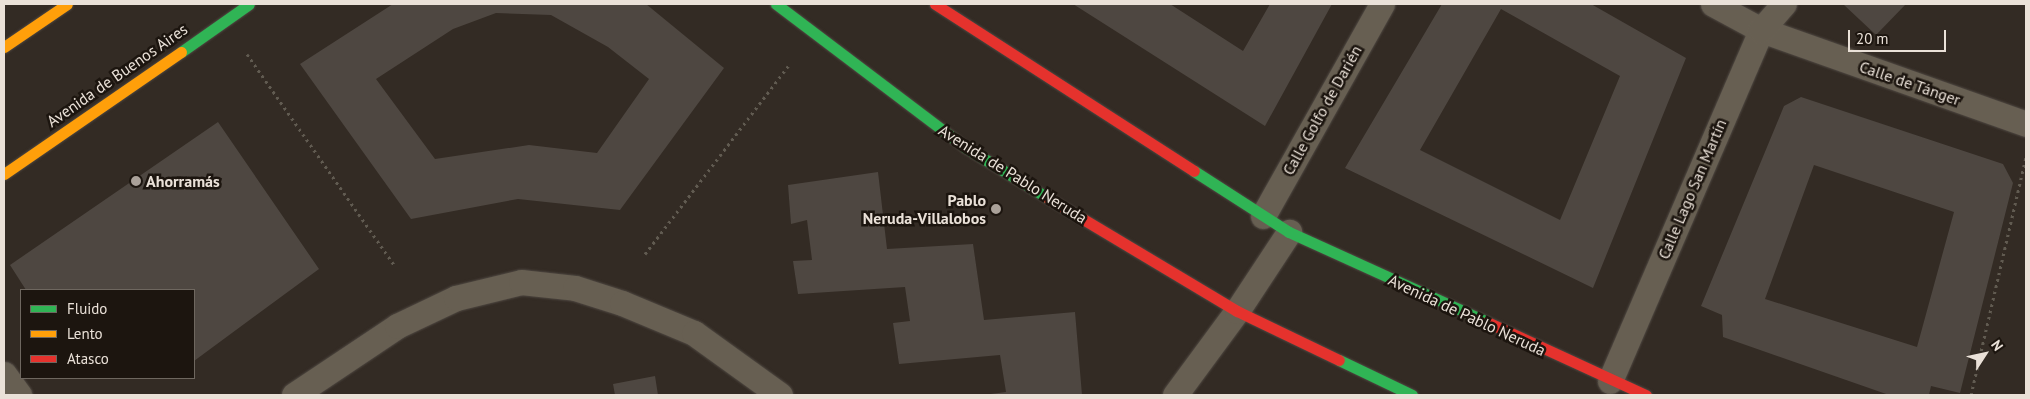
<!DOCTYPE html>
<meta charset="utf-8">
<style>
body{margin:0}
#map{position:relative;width:2030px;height:399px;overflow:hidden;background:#332b24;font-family:"PT Sans",sans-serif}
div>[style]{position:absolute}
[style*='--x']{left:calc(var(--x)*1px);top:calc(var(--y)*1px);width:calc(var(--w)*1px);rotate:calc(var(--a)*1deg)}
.building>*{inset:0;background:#4e4741}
.path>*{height:3px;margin-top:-1.5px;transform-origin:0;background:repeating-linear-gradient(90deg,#615b51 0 2.5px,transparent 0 6.5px)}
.roads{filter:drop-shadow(0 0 1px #4f4842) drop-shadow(0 0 1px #4f4842)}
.street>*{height:25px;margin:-12.5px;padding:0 12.5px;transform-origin:12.5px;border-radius:12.5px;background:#675f52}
.fast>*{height:11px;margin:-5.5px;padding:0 5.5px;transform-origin:5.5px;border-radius:5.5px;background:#30b455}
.slow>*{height:11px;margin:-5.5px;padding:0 5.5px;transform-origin:5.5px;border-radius:5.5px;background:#ff9f0a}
.jam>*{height:11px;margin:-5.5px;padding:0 5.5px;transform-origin:5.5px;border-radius:5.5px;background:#e5322d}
.dots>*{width:14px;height:14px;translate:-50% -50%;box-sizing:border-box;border:2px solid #1c150f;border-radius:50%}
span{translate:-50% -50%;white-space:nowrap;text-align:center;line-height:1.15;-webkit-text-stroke:5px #1c150f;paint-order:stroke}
.street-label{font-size:16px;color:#eae1d8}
.poi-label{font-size:16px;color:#eae1d8;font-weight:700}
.left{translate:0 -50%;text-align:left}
.right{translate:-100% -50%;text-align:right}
.frame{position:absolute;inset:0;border:5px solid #eae1d8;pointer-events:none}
.legend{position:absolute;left:20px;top:289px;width:175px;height:90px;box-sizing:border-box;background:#1c150f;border:1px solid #6e675f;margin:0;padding:6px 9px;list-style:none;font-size:15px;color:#eae1d8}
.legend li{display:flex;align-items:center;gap:10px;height:25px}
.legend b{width:25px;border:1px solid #6e675f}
.north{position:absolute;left:1960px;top:329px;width:50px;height:50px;-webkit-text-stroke:4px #1c150f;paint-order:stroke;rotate:55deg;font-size:14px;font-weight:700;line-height:20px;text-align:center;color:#eae1d8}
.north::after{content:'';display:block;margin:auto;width:18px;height:22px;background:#eae1d8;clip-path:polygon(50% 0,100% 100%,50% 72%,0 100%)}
.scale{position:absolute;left:1848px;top:30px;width:98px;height:22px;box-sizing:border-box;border:2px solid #eae1d8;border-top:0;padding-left:6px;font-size:15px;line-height:18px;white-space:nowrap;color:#eae1d8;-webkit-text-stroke:4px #1c150f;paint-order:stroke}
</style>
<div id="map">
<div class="building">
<div style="clip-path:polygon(evenodd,393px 4px,646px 4px,724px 68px,620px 210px,518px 199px,411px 219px,300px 64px,393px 4px,496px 13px,551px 15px,608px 47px,649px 79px,597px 153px,529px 145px,435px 159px,376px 79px,453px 29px,496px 13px)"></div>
<div style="clip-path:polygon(1073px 4px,1170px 4px,1243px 51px,1270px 4px,1332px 4px,1265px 126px)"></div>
<div style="clip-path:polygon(evenodd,1442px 4px,1591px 4px,1686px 58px,1593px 288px,1345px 168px,1442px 4px,1501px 9px,1620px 76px,1560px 220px,1420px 150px,1501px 9px)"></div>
<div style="clip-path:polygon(1843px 4px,1906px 4px,1876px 35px)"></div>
<div style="clip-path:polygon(evenodd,1801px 97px,2003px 164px,2013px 183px,1960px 393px,1931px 386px,1929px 395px,1889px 395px,1723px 337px,1722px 315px,1701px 306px,1784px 106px,1801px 97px,1814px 165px,1954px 212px,1917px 347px,1765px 299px,1814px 165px)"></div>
<div style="clip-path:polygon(218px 122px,319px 269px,194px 361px,194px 290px,26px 290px,10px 265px)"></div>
<div style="clip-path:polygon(878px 172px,887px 249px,973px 244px,984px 320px,1075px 312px,1082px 395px,983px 395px,1006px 392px,1000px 355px,899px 364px,893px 323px,910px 321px,905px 287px,798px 294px,793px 261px,812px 260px,807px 220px,791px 224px,788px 185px)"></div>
<div style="clip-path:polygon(655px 376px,658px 395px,615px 395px,613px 384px)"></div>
</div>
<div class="path">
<div style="--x:247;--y:54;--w:259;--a:55.1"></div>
<div style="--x:645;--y:254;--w:238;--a:-52.7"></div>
<div style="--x:1971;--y:395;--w:244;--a:-77"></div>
</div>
<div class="roads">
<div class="street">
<div style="--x:1713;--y:4;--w:55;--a:28.4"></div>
<div style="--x:1761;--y:30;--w:281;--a:19.5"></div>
<div style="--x:1263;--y:216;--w:243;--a:-60.7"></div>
<div style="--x:4;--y:374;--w:26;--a:54"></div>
<div style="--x:1610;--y:381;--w:382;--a:-66.7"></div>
<div style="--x:1761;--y:30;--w:35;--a:-49"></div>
<div style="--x:294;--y:395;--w:124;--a:-33.8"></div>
<div style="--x:397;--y:326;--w:65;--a:-25.4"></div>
<div style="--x:456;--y:298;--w:67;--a:-13.8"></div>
<div style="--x:521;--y:282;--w:54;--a:6.3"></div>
<div style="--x:575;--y:288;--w:49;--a:17.7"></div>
<div style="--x:622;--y:303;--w:78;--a:22.6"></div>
<div style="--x:694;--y:333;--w:106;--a:35.8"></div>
<div style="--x:1175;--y:395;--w:104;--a:-53.6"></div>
<div style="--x:1237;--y:311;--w:95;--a:-56.6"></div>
</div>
<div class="fast">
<div style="--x:776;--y:4;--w:237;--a:37.1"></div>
<div style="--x:965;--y:147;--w:97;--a:31.6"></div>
<div style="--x:181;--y:52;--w:83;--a:-35.2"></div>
<div style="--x:1194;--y:171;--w:113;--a:32.7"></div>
<div style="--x:1289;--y:232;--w:217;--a:24.4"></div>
<div style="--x:1339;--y:360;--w:81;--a:25.6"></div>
</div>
<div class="slow">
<div style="--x:4;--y:47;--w:76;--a:-34.3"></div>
<div style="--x:4;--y:174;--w:215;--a:-34.6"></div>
</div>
<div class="jam">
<div style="--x:935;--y:4;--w:308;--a:32.8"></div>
<div style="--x:1048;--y:198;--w:220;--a:30.9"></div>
<div style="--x:1237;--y:311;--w:113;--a:25.7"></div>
<div style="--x:1487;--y:322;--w:175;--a:24.7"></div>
</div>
</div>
<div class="dots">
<div style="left:136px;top:181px;background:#aaa199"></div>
<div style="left:996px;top:209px;background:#aaa199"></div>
</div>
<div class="street-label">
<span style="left:117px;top:75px;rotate:-35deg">Avenida de Buenos Aires</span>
<span style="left:1910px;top:83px;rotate:19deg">Calle de Tánger</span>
<span style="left:1322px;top:110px;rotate:-61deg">Calle Golfo de Darién</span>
<span style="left:1013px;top:174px;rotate:32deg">Avenida de Pablo Neruda</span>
<span style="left:1692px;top:189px;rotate:-67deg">Calle Lago San Martín</span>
<span style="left:1467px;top:315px;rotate:25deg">Avenida de Pablo Neruda</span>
</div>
<div class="poi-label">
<span class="left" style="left:146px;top:181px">Ahorramás</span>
<span class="right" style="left:986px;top:209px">Pablo<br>Neruda-Villalobos</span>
</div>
<div class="frame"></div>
<ul class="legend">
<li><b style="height:6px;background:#30b455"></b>Fluido</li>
<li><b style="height:6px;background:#ff9f0a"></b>Lento</li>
<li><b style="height:6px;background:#e5322d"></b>Atasco</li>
</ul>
<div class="north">N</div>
<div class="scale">20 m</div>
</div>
